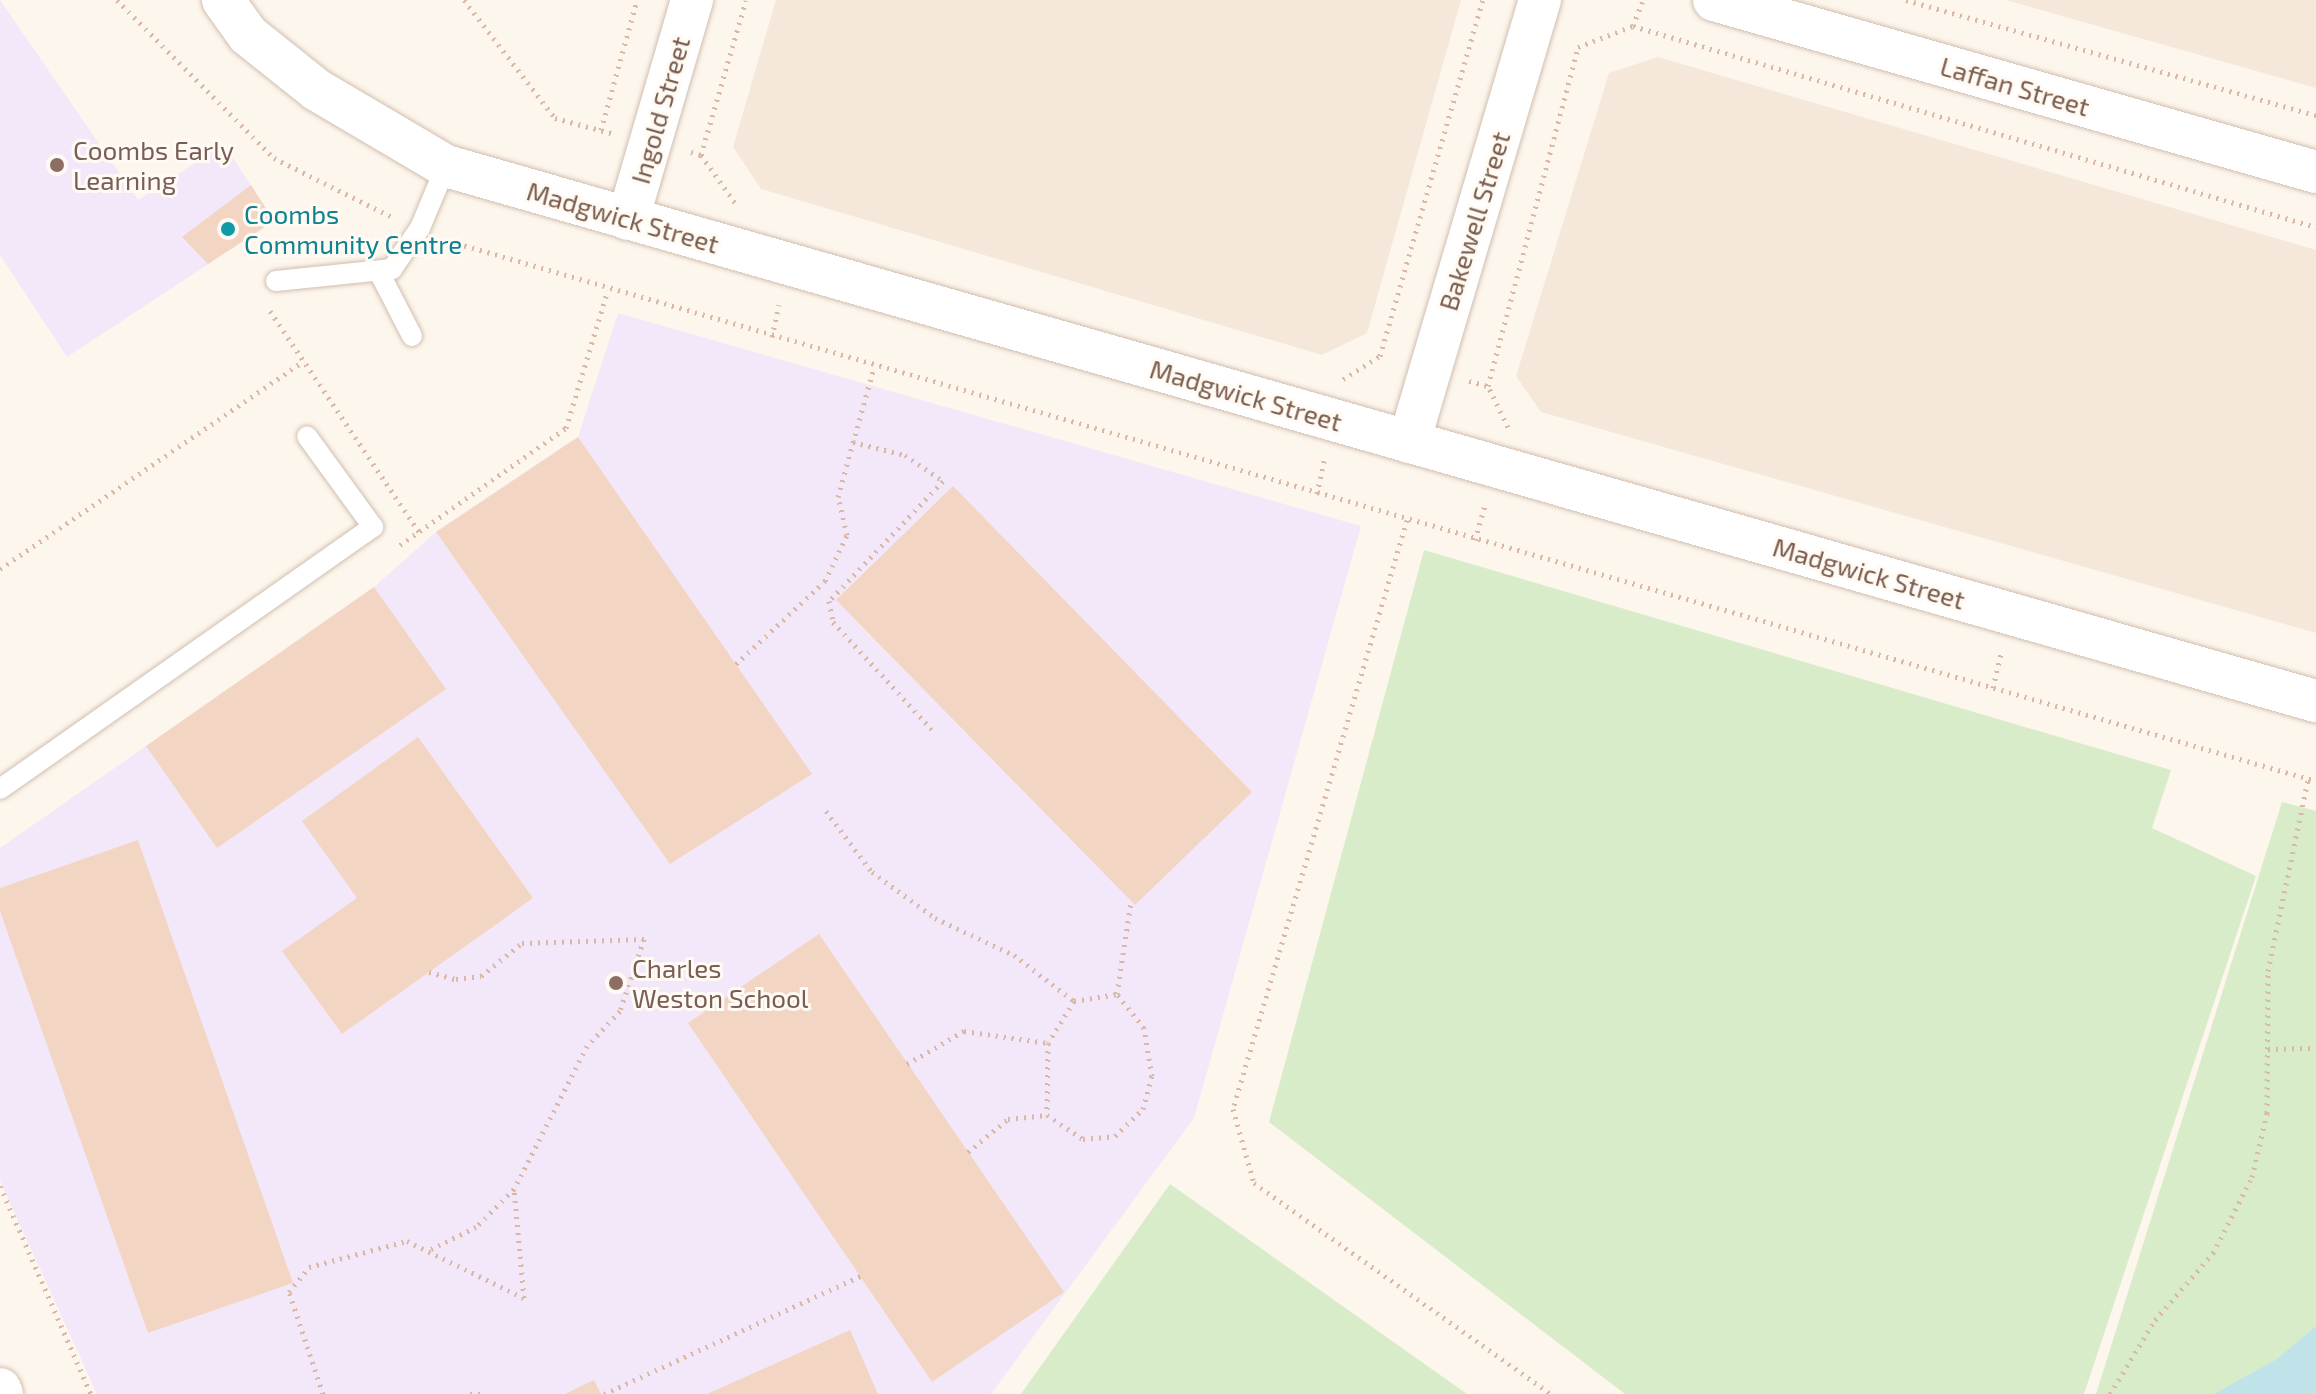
<!DOCTYPE html>
<style>
body{margin:0}
#map{position:relative;width:2316px;height:1394px;overflow:hidden;background:#fdf6ec;font-family:"Exo 2",sans-serif}
div>[style]{position:absolute}
[style*='--x']{left:calc(var(--x)*1px);top:calc(var(--y)*1px);width:calc(var(--w)*1px);rotate:calc(var(--a)*1deg)}
.residential>*{inset:0;background:#f5e8da}
.education>*{inset:0;background:#f3e8fa}
.green>*{inset:0;background:#d8ecc9}
.water>*{inset:0;background:#bfe3e8}
.building>*{inset:0;background:#f3d5c3}
.path>*{height:5px;margin-top:-2.5px;transform-origin:0;background:repeating-linear-gradient(90deg,#d9b8a5 0 2px,transparent 0 8px)}
.roads{filter:drop-shadow(0 0 2px #d1beb0) drop-shadow(0 0 2px #d1beb0)}
.lane>*{height:20px;margin:-10px;padding:0 10px;transform-origin:10px;border-radius:10px;background:#fff}
.street>*{height:42px;margin:-21px;padding:0 21px;transform-origin:21px;border-radius:21px;background:#fff}
.dots>*{width:22px;height:22px;translate:-50% -50%;box-sizing:border-box;border:4px solid #fffaf3;border-radius:50%}
span{translate:-50% -50%;white-space:nowrap;text-align:center;line-height:1.15;-webkit-text-stroke:6px #fffaf3;paint-order:stroke}
.street-label{font-size:26px;color:#7a5c4d}
.education-label{font-size:26px;color:#785e54}
.left{translate:0 -50%;text-align:left}
.culture-label{font-size:26px;color:#0d838f}
</style>
<div id="map">
<div class="residential">
<div style="clip-path:polygon(776px 0,1461px 0,1367px 333px,1322px 355px,761px 189px,733px 147px)"></div>
<div style="clip-path:polygon(2006px 0,2316px 0,2316px 88px)"></div>
<div style="clip-path:polygon(1658px 57px,2316px 250px,2316px 633px,1541px 412px,1516px 376px,1609px 73px)"></div>
</div>
<div class="education">
<div style="clip-path:polygon(0 0,138px 200px,224px 144px,274px 221px,67px 357px,0 255px)"></div>
<div style="clip-path:polygon(618px 313px,1361px 526px,1194px 1118px,991px 1394px,97px 1394px,0 1181px,0 848px,374px 587px,436px 532px,578px 437px)"></div>
</div>
<div class="green">
<div style="clip-path:polygon(1424px 550px,2171px 770px,2152px 828px,2256px 876px,2084px 1394px,1625px 1394px,1269px 1122px)"></div>
<div style="clip-path:polygon(2282px 802px,2316px 811px,2316px 1394px,2096px 1394px)"></div>
<div style="clip-path:polygon(1170px 1184px,1467px 1394px,1021px 1394px)"></div>
</div>
<div class="water">
<div style="clip-path:polygon(2316px 1326px,2316px 1394px,2214px 1394px,2277px 1359px)"></div>
</div>
<div class="building">
<div style="clip-path:polygon(251px 185px,274px 221px,208px 264px,182px 237px)"></div>
<div style="clip-path:polygon(578px 437px,812px 774px,670px 864px,436px 532px)"></div>
<div style="clip-path:polygon(953px 486px,1252px 792px,1135px 905px,836px 600px)"></div>
<div style="clip-path:polygon(374px 587px,446px 689px,217px 848px,146px 746px)"></div>
<div style="clip-path:polygon(418px 737px,533px 898px,342px 1034px,282px 951px,357px 898px,302px 821px)"></div>
<div style="clip-path:polygon(138px 840px,293px 1283px,148px 1333px,0 911px,0 888px)"></div>
<div style="clip-path:polygon(819px 934px,1064px 1292px,932px 1382px,688px 1023px)"></div>
<div style="clip-path:polygon(850px 1330px,878px 1394px,707px 1394px)"></div>
<div style="clip-path:polygon(594px 1380px,601px 1394px,565px 1394px)"></div>
</div>
<div class="path">
<div style="--x:117;--y:0;--w:223;--a:45.2"></div>
<div style="--x:274;--y:158;--w:132;--a:26.6"></div>
<div style="--x:464;--y:0;--w:149;--a:52.4"></div>
<div style="--x:555;--y:118;--w:58;--a:15"></div>
<div style="--x:1906;--y:0;--w:426;--a:15.7"></div>
<div style="--x:1633;--y:26;--w:28;--a:-69"></div>
<div style="--x:601;--y:130;--w:135;--a:-74.5"></div>
<div style="--x:691;--y:152;--w:10;--a:17"></div>
<div style="--x:701;--y:155;--w:60;--a:54.5"></div>
<div style="--x:701;--y:155;--w:161;--a:-73.8"></div>
<div style="--x:449;--y:241;--w:1944;--a:16.13"></div>
<div style="--x:270;--y:311;--w:267;--a:56"></div>
<div style="--x:772;--y:337;--w:33;--a:-78"></div>
<div style="--x:1343;--y:379;--w:44;--a:-31.9"></div>
<div style="--x:1380;--y:356;--w:371;--a:-73.9"></div>
<div style="--x:1469;--y:381;--w:20;--a:15"></div>
<div style="--x:1508;--y:427;--w:46;--a:-116"></div>
<div style="--x:1488;--y:386;--w:351;--a:-75.1"></div>
<div style="--x:1578;--y:47;--w:59;--a:-20.9"></div>
<div style="--x:1633;--y:26;--w:712;--a:16.4"></div>
<div style="--x:853;--y:442;--w:54;--a:14"></div>
<div style="--x:905;--y:455;--w:46;--a:34.4"></div>
<div style="--x:943;--y:481;--w:166;--a:133.5"></div>
<div style="--x:829;--y:601;--w:21;--a:79"></div>
<div style="--x:833;--y:622;--w:152;--a:47.4"></div>
<div style="--x:1317;--y:494;--w:35;--a:-78"></div>
<div style="--x:1407;--y:520;--w:614;--a:106.46"></div>
<div style="--x:1233;--y:1109;--w:77;--a:74.2"></div>
<div style="--x:1254;--y:1183;--w:364;--a:35.4"></div>
<div style="--x:1475;--y:540;--w:35;--a:-74"></div>
<div style="--x:400;--y:545;--w:203;--a:-35.2"></div>
<div style="--x:566;--y:428;--w:144;--a:-73.1"></div>
<div style="--x:0;--y:569;--w:368;--a:-34.4"></div>
<div style="--x:736;--y:664;--w:122;--a:-43"></div>
<div style="--x:825;--y:581;--w:51;--a:-64.4"></div>
<div style="--x:847;--y:535;--w:39;--a:-103"></div>
<div style="--x:838;--y:497;--w:135;--a:-74.5"></div>
<div style="--x:1993;--y:688;--w:36;--a:-77"></div>
<div style="--x:826;--y:811;--w:76;--a:53"></div>
<div style="--x:872;--y:872;--w:78;--a:36.1"></div>
<div style="--x:935;--y:918;--w:87;--a:25.1"></div>
<div style="--x:1014;--y:955;--w:76;--a:37.5"></div>
<div style="--x:1074;--y:1001;--w:44;--a:-9.2"></div>
<div style="--x:1117;--y:994;--w:94;--a:-81.4"></div>
<div style="--x:429;--y:972;--w:28;--a:15"></div>
<div style="--x:456;--y:979;--w:25;--a:-7"></div>
<div style="--x:481;--y:976;--w:53;--a:-38.8"></div>
<div style="--x:522;--y:943;--w:122;--a:-1.9"></div>
<div style="--x:644;--y:939;--w:76;--a:108.4"></div>
<div style="--x:620;--y:1011;--w:48;--a:133.3"></div>
<div style="--x:587;--y:1046;--w:161;--a:117"></div>
<div style="--x:1074;--y:1001;--w:49;--a:121.8"></div>
<div style="--x:1048;--y:1043;--w:72;--a:90.8"></div>
<div style="--x:1047;--y:1115;--w:43;--a:33.7"></div>
<div style="--x:1083;--y:1139;--w:32;--a:-5"></div>
<div style="--x:1115;--y:1136;--w:39;--a:-44"></div>
<div style="--x:1143;--y:1109;--w:34;--a:-75"></div>
<div style="--x:1152;--y:1076;--w:49;--a:-99.5"></div>
<div style="--x:1144;--y:1028;--w:43;--a:-128.5"></div>
<div style="--x:2268;--y:1049;--w:48;--a:-1.2"></div>
<div style="--x:907;--y:1064;--w:66;--a:-30.1"></div>
<div style="--x:964;--y:1031;--w:85;--a:8.1"></div>
<div style="--x:968;--y:1152;--w:52;--a:-39.5"></div>
<div style="--x:1008;--y:1119;--w:39;--a:-6"></div>
<div style="--x:0;--y:1186;--w:227;--a:66.4"></div>
<div style="--x:323;--y:1394;--w:108;--a:-108.4"></div>
<div style="--x:289;--y:1292;--w:32;--a:-51"></div>
<div style="--x:309;--y:1267;--w:101;--a:-14.9"></div>
<div style="--x:407;--y:1241;--w:130;--a:26"></div>
<div style="--x:524;--y:1298;--w:109;--a:-95.2"></div>
<div style="--x:514;--y:1189;--w:54;--a:135"></div>
<div style="--x:476;--y:1227;--w:52;--a:153.9"></div>
<div style="--x:470;--y:1394;--w:12;--a:0"></div>
<div style="--x:604;--y:1394;--w:283;--a:-24.7"></div>
<div style="--x:2110;--y:1394;--w:87;--a:-58.7"></div>
<div style="--x:2155;--y:1320;--w:89;--a:-49.1"></div>
<div style="--x:2213;--y:1253;--w:85;--a:-62.8"></div>
<div style="--x:2252;--y:1177;--w:66;--a:-76.8"></div>
<div style="--x:2267;--y:1113;--w:142;--a:-89.6"></div>
<div style="--x:2268;--y:971;--w:196;--a:-78.2"></div>
</div>
<div class="roads">
<div class="lane">
<div style="--x:379;--y:272;--w:72;--a:62.7"></div>
<div style="--x:276;--y:281;--w:117;--a:-5.9"></div>
<div style="--x:392;--y:269;--w:50;--a:-55.7"></div>
<div style="--x:420;--y:228;--w:67;--a:-67.2"></div>
<div style="--x:0;--y:789;--w:456;--a:-35.1"></div>
<div style="--x:373;--y:527;--w:112;--a:-126"></div>
</div>
<div class="street">
<div style="--x:223;--y:0;--w:43;--a:54.5"></div>
<div style="--x:248;--y:35;--w:88;--a:38.6"></div>
<div style="--x:317;--y:90;--w:150;--a:30.5"></div>
<div style="--x:446;--y:166;--w:1945;--a:15.97"></div>
<div style="--x:1714;--y:0;--w:626;--a:15.95"></div>
<div style="--x:628;--y:219;--w:228;--a:-73.7"></div>
<div style="--x:1409;--y:442;--w:461;--a:-73.5"></div>
<div style="--x:0;--y:1389;--w:5;--a:68"></div>
</div>
</div>
<div class="dots">
<div style="left:57px;top:165px;background:#8d6e63"></div>
<div style="left:228px;top:229px;background:#0f9aa8"></div>
<div style="left:616px;top:983px;background:#8d6e63"></div>
</div>
<div class="street-label">
<span style="left:2015px;top:86px;rotate:16deg">Laffan Street</span>
<span style="left:660px;top:110px;rotate:-74deg">Ingold Street</span>
<span style="left:623px;top:217px;rotate:16deg">Madgwick Street</span>
<span style="left:1474px;top:221px;rotate:-73deg">Bakewell Street</span>
<span style="left:1246px;top:395px;rotate:16deg">Madgwick Street</span>
<span style="left:1869px;top:573px;rotate:16deg">Madgwick Street</span>
</div>
<div class="education-label">
<span class="left" style="left:73px;top:165px">Coombs Early<br>Learning</span>
<span class="left" style="left:632px;top:983px">Charles<br>Weston School</span>
</div>
<div class="culture-label">
<span class="left" style="left:244px;top:229px">Coombs<br>Community Centre</span>
</div>
</div>
